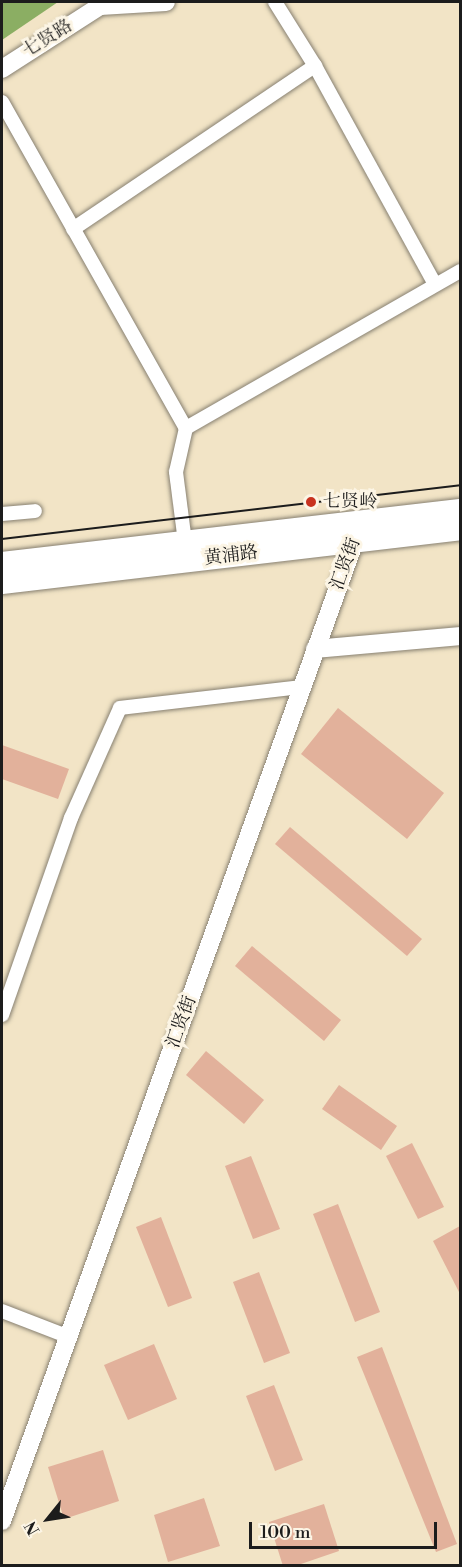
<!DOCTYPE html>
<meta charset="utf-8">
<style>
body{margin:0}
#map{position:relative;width:462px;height:1567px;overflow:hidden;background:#f2e4c6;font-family:"Libre Bodoni","Noto Serif SC",serif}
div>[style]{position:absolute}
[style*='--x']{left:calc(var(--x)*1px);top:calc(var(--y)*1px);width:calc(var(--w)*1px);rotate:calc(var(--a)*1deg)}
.forest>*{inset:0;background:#8bae63}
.building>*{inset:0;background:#e2b19b}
.roads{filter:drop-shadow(0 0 2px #878071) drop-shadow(0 0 2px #878071)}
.minor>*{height:14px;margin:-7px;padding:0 7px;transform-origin:7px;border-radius:7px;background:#fff}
.tertiary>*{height:18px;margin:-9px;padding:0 9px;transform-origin:9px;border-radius:9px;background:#fff}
.trunk>*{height:22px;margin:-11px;padding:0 11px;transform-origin:11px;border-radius:11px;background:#fff}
.tram>*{height:1.5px;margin:-0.75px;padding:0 0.75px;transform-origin:0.75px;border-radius:0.75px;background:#1c1c1c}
.dots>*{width:16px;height:16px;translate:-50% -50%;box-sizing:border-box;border:3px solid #fcf5e5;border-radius:50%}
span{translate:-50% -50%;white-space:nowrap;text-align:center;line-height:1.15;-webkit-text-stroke:6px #fcf5e5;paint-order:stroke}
.street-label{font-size:18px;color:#1c1c1c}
.poi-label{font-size:18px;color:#1c1c1c}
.left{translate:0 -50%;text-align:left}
.frame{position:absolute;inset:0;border:3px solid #1c1c1c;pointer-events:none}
.north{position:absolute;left:18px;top:1489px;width:60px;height:60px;-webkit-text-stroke:4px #fcf5e5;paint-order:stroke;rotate:240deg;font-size:16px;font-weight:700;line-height:24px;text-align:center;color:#1c1c1c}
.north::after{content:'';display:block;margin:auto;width:21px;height:27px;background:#1c1c1c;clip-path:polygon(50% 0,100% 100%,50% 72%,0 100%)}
.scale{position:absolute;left:249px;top:1522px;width:188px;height:27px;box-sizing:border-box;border:3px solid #1c1c1c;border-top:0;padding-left:8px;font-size:18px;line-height:21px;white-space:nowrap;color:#1c1c1c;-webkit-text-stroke:4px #fcf5e5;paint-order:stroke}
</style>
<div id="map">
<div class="forest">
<div style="clip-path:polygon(2px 2px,58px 2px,2px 40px)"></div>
</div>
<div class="building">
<div style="clip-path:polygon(338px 708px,444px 793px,407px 839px,301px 754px)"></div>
<div style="clip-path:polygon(2px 745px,69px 769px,58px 799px,2px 779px)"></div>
<div style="clip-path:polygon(290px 827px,422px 939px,407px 956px,275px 844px)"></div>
<div style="clip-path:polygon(252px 946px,341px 1020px,324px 1041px,235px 966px)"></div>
<div style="clip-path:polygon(206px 1051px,264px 1100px,244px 1124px,186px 1075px)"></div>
<div style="clip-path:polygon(339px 1085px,397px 1126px,381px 1150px,322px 1109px)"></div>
<div style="clip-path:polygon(412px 1143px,444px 1207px,418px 1219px,386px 1156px)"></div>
<div style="clip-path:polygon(251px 1156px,280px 1229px,253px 1239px,225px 1166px)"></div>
<div style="clip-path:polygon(338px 1204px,380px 1312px,355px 1322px,313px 1214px)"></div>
<div style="clip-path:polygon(161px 1217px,192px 1298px,168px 1307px,136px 1227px)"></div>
<div style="clip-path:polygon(460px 1226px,460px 1294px,433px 1241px)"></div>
<div style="clip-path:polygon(259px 1272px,290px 1353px,264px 1363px,233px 1282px)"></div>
<div style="clip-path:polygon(154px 1344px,177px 1399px,128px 1420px,104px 1365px)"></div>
<div style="clip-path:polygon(382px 1347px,457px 1544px,436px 1552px,357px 1357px)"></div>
<div style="clip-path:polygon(274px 1385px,303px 1460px,275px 1471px,246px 1396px)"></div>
<div style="clip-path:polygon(103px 1450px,119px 1501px,64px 1519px,48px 1467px)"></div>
<div style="clip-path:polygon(204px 1498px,220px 1546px,168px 1562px,154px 1515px)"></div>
<div style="clip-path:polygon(324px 1504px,339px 1551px,295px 1566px,283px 1566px,269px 1522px)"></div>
</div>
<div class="roads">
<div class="minor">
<div style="--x:275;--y:2;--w:75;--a:58"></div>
<div style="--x:315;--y:66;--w:249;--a:61.2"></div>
<div style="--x:2;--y:102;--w:374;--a:60.6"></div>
<div style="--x:186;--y:428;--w:45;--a:102.8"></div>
<div style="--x:176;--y:472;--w:71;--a:82.7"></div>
<div style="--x:73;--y:229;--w:292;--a:-34"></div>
<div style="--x:186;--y:428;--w:316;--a:-29.8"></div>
<div style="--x:2;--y:514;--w:33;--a:-5"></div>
<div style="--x:2;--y:1015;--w:209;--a:-70.7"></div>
<div style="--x:71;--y:818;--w:120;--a:-66"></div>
<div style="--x:120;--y:708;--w:183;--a:-6.6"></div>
<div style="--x:2;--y:1311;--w:72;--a:21.2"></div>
</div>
<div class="tertiary">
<div style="--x:2;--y:69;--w:117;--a:-32.7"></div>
<div style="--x:100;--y:6;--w:66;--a:-3.5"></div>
<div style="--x:315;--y:649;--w:146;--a:-5.1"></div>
<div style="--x:2;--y:1521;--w:1051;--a:-70.2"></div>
</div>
<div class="trunk">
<div style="--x:2;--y:563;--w:461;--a:-6.6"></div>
<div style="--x:2;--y:583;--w:461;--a:-6.7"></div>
</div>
</div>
<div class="tram">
<div style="--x:2;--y:539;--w:461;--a:-6.7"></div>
</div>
<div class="dots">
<div style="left:311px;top:502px;background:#c8321e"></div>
</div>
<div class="street-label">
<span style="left:48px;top:39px;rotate:-32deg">七贤路</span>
<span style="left:231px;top:556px;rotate:-7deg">黄浦路</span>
<span style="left:346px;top:564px;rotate:-70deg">汇贤街</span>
<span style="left:182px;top:1022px;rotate:-70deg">汇贤街</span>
</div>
<div class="poi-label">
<span class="left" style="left:323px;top:502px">七贤岭</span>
</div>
<div class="frame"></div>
<div class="north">N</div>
<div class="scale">100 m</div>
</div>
